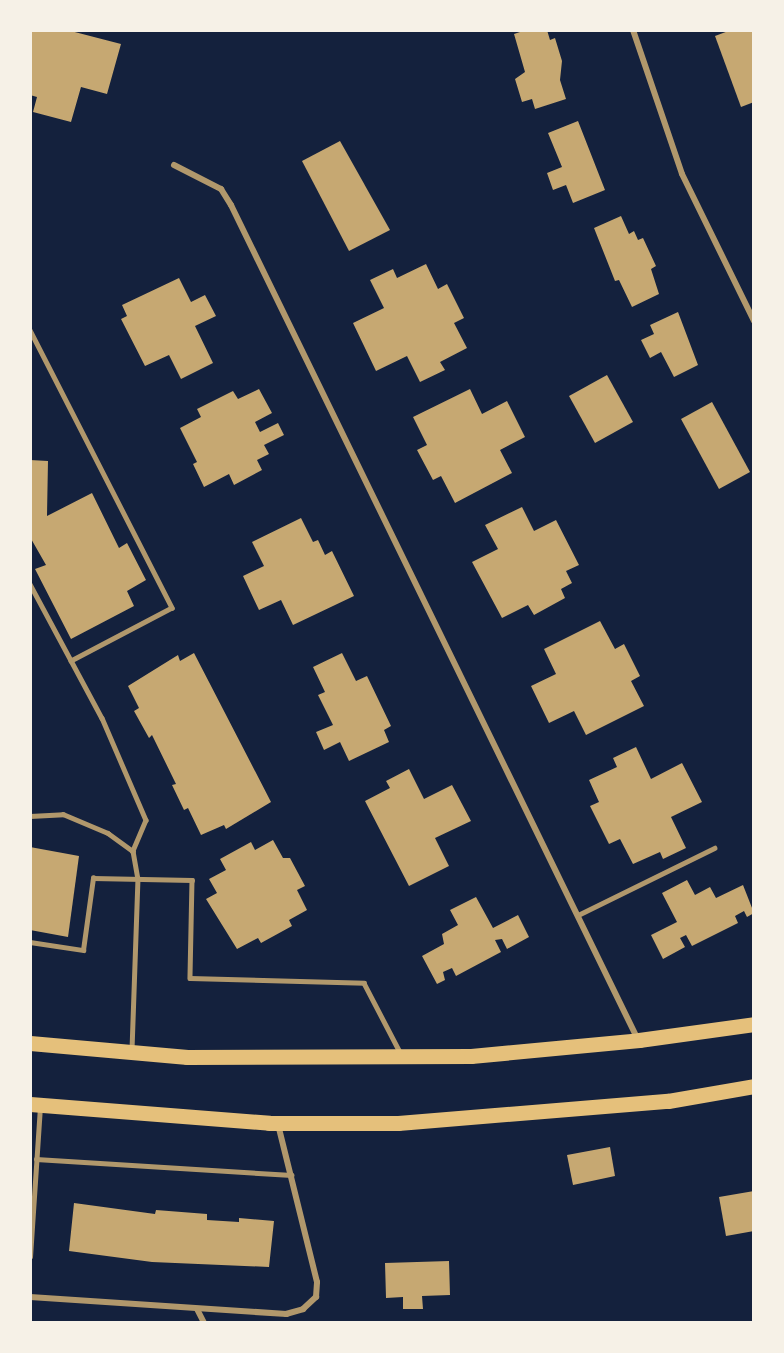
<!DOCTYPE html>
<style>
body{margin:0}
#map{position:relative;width:784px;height:1353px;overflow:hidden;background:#14213d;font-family:Ubuntu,sans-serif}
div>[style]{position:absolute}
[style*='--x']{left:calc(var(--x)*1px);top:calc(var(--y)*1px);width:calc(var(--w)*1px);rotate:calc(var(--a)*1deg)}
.building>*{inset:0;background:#c6a872}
.service>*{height:4.5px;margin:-2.25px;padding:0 2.25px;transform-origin:2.25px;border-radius:2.25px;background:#b1986c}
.minor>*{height:6px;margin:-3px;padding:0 3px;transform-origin:3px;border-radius:3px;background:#b1986c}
.primary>*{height:15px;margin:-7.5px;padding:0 7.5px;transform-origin:7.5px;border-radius:7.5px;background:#e5c07b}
span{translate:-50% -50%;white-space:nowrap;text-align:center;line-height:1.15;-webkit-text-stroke:4.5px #f6f1e7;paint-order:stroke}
.frame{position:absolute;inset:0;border:32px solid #f6f1e7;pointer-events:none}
</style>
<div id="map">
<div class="building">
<div style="clip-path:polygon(32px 30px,67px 30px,121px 44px,107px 94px,81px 87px,71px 122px,33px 112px,37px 97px,30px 95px)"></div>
<div style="clip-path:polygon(526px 30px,547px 30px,550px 40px,555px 38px,562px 61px,560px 80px,566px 99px,535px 109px,532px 99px,522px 102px,515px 79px,525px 72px,514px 34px)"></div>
<div style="clip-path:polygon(731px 30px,754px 30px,754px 102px,741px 107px,715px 36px)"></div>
<div style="clip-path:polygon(578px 121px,605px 190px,573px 203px,566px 185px,553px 190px,547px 173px,562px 167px,548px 133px)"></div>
<div style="clip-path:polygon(340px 141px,390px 230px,349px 251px,302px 161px)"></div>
<div style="clip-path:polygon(621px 216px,629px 234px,634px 231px,638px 240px,643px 238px,656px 266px,651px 269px,659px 294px,632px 307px,619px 280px,615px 281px,594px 228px)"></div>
<div style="clip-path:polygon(426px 264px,438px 289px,447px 284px,464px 318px,454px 323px,467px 348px,440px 362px,445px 370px,420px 382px,407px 356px,376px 371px,353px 323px,384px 308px,370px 280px,393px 269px,397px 278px)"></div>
<div style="clip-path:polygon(179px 278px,191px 302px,205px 295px,216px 316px,195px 326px,213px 363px,181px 379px,169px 355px,145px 366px,121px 319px,127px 316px,122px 305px)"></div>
<div style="clip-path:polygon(678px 312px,698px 365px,674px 377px,661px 352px,650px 358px,641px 340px,654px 334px,650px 325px)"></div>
<div style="clip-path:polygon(607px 375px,633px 422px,595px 443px,569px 396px)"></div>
<div style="clip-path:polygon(259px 389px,272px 413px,255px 422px,260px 432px,278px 423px,284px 435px,264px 445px,269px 454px,257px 460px,262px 470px,234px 485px,229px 474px,204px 487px,193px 464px,197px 462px,180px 428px,201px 417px,197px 409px,233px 391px,238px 399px)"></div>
<div style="clip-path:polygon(470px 389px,482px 414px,507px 401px,525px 437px,500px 450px,512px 473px,455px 503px,441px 476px,433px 480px,417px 450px,427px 445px,413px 417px)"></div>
<div style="clip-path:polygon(712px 402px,750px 472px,719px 489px,681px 419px)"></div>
<div style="clip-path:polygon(30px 460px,48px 461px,47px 516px,92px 493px,119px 548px,127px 543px,146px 580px,127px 591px,134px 606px,71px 639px,35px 569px,46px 565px,30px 537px)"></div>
<div style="clip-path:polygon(522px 507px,534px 531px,556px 520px,579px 565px,566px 571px,572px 583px,561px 589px,565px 598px,534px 615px,528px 605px,502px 618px,472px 562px,498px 549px,485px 525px)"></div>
<div style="clip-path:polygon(301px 518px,313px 542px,318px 540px,325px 555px,332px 551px,354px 596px,293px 625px,281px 600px,259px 610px,243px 576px,264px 566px,252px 542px)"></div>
<div style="clip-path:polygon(600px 621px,615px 649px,624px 644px,640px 676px,631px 681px,644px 706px,586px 735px,574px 711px,549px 723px,531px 686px,556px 674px,544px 649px)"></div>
<div style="clip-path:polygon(194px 653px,271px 802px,226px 829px,224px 825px,201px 835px,188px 808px,184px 810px,172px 785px,176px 784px,152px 735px,149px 738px,134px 711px,139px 708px,128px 686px,178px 655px,180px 661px)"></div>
<div style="clip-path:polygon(342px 653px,356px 681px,367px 676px,391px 726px,384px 730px,389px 742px,349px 761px,340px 742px,324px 750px,316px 732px,333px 725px,318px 695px,325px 692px,313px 667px)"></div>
<div style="clip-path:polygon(636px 747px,651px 779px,682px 763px,702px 802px,671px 817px,686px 848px,663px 859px,660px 852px,633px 864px,620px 839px,609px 844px,590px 806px,599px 802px,589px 780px,617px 767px,613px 758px)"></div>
<div style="clip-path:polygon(409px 769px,424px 799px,452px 785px,471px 821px,435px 838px,449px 866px,409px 886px,365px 801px,390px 788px,386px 781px)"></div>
<div style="clip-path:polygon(273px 840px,283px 858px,290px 858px,305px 886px,297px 890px,307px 910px,289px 920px,292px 926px,261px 943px,258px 938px,237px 949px,206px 899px,217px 893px,209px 879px,226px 870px,220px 859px,251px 842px,255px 850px)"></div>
<div style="clip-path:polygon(30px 847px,79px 856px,68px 937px,30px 930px)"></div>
<div style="clip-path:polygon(687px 880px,695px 895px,710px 887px,716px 898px,743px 885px,754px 913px,747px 917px,744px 911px,735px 916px,738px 923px,692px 946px,686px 935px,680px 938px,685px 947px,663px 959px,651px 935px,677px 922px,662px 893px)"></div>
<div style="clip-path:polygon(476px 897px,493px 928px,518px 915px,529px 937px,507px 949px,502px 939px,495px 940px,501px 952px,456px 976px,452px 968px,443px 972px,445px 980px,437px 984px,422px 956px,444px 944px,442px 934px,458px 925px,450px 910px)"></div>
<div style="clip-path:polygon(610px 1147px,615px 1176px,573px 1185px,567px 1155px)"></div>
<div style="clip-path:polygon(754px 1191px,754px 1231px,726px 1236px,719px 1197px)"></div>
<div style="clip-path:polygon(74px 1203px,155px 1214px,156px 1210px,207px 1214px,207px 1220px,239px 1222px,239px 1218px,274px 1221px,269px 1267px,152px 1262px,69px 1251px)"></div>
<div style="clip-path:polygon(449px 1261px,450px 1295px,422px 1296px,423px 1309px,403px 1309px,403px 1297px,386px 1298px,385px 1263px)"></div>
</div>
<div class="service">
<div style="--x:30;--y:330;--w:312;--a:62.9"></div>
<div style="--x:172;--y:608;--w:114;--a:152.3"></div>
<div style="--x:30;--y:584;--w:152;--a:61.8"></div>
<div style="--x:102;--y:718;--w:111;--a:66.7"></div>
<div style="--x:146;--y:820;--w:34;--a:113"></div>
<div style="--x:30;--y:816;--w:33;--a:-3"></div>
<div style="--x:63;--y:814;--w:49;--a:22.9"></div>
<div style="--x:108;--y:833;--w:31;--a:36"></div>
<div style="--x:133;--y:851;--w:27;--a:80"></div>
<div style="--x:138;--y:878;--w:171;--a:92"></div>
<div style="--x:578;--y:915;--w:152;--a:-26.2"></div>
<div style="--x:30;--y:942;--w:54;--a:8.6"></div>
<div style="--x:83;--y:950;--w:73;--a:-82.1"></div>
<div style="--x:93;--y:878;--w:99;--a:1.2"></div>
<div style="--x:192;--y:880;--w:98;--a:91.2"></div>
<div style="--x:190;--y:978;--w:174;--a:1.6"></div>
<div style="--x:364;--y:983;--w:80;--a:62.5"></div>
<div style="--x:36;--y:1159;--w:256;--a:3.6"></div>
<div style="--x:30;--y:1257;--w:150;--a:-86.2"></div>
</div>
<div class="minor">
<div style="--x:633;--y:30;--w:152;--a:71.2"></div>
<div style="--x:682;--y:174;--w:164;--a:63.9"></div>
<div style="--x:174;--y:165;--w:53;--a:27.1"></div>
<div style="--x:221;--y:189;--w:19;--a:58"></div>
<div style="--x:231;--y:205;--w:929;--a:64.01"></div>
<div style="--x:30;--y:1297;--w:257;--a:3.8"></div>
<div style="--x:286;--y:1314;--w:18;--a:-16"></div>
<div style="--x:303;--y:1309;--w:18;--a:-43"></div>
<div style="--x:316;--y:1297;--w:15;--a:-86"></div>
<div style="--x:317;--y:1282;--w:163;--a:-103.9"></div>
<div style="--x:197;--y:1309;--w:16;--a:63"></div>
</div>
<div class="primary">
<div style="--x:30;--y:1043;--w:158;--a:5.1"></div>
<div style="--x:187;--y:1057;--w:284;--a:-0.2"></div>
<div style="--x:471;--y:1056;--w:169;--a:-5.4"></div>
<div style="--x:639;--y:1040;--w:116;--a:-7.9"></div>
<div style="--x:30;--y:1104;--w:240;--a:4.5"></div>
<div style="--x:269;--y:1123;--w:129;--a:0"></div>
<div style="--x:398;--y:1123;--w:271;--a:-4.7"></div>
<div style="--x:668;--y:1101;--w:87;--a:-9.9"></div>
</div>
<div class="frame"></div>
</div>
